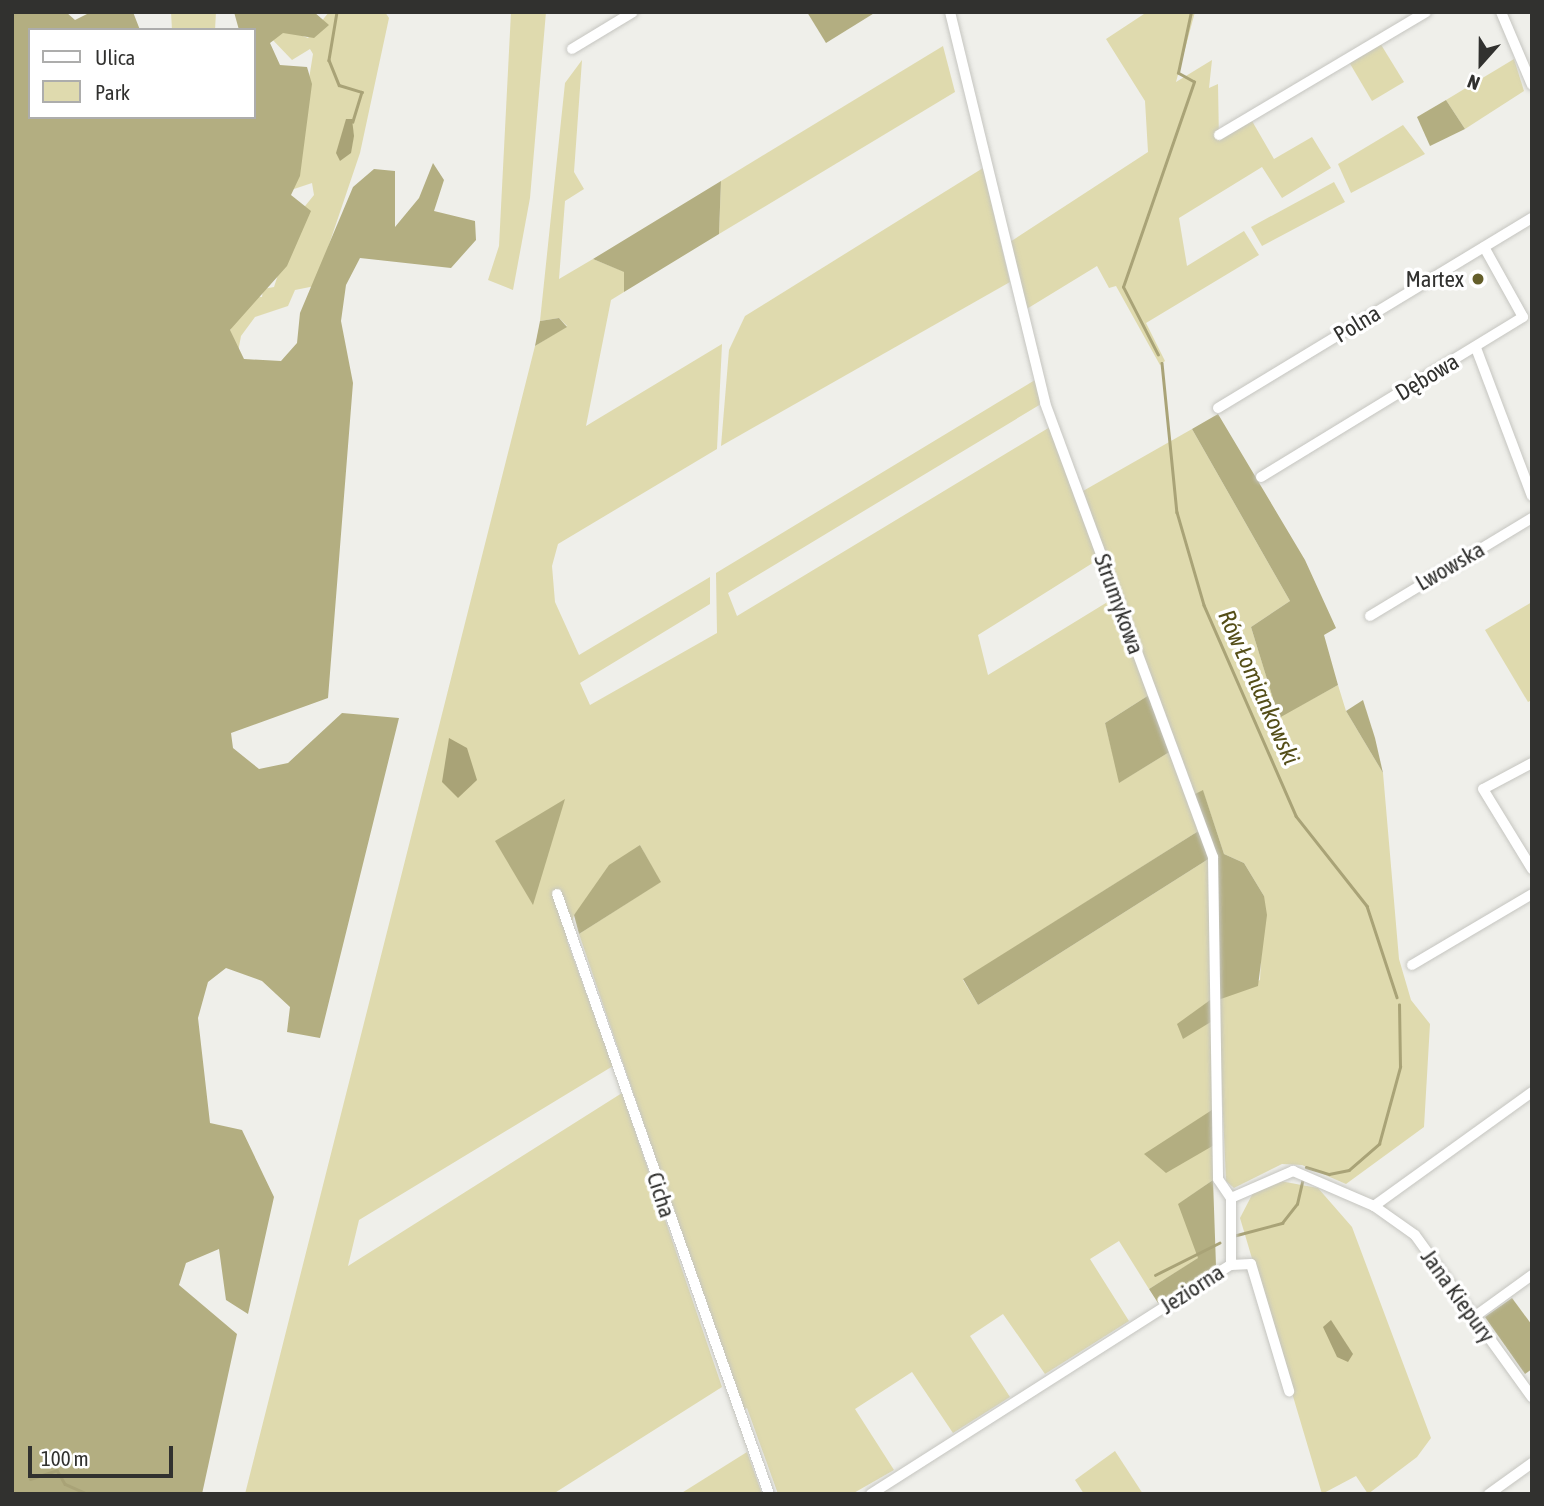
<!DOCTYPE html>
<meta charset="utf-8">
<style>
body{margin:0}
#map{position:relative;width:1544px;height:1506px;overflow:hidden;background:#efefea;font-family:"Asap Condensed",sans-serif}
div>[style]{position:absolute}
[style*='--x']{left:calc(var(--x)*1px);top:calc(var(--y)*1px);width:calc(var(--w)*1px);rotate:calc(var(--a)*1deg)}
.green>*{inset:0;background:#dfdaae}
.forest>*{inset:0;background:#b3ae81}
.water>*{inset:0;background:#a9a377}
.stream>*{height:2.5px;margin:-1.25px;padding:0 1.25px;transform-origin:1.25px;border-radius:1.25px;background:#a9a377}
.roads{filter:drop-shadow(0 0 2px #c5c5c0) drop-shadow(0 0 2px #c5c5c0)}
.street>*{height:10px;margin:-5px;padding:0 5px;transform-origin:5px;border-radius:5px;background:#fff}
.dots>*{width:19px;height:19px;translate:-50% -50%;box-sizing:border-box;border:4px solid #fff;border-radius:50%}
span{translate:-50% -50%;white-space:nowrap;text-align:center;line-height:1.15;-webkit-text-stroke:7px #fff;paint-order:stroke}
.poi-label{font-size:23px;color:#31312f}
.right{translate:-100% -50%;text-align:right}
.street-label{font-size:23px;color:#31312f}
.water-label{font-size:24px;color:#544e18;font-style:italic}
.frame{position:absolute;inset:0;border:14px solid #31312f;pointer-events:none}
.legend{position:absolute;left:28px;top:28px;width:228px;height:91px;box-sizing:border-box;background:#fff;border:2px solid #adadac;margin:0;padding:9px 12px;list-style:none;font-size:21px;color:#31312f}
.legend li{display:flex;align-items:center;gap:14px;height:35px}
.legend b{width:35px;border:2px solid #adadac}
.north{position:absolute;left:1446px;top:28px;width:70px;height:70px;-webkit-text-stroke:5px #fff;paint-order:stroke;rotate:201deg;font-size:19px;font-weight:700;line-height:28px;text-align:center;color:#31312f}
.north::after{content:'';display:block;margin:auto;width:24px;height:32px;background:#31312f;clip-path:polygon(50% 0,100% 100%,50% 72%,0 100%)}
.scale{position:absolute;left:28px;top:1446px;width:145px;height:32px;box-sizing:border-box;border:4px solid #31312f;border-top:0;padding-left:9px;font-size:21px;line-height:24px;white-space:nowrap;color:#31312f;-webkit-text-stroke:5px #fff;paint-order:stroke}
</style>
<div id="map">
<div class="green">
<div style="clip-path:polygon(171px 12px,216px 12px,215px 30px,172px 30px)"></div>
<div style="clip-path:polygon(329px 12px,385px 12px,389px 18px,360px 153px,315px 286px,295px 290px,288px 306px,255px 317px,241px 336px,235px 368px,220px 348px,250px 295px,262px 297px,263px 289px,274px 287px,297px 216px,314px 195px,312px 183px,291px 190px,313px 54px,310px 49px,292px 60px,269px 36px,266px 22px,308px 38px)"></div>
<div style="clip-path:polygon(511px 12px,546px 12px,530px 198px,513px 290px,488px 280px,499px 246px)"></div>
<div style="clip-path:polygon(1147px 12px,1195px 12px,1176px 82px,1212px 60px,1209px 88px,1218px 84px,1219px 141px,1252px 121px,1274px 159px,1312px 137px,1331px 168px,1282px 198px,1262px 167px,1179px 218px,1187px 266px,1244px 231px,1259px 255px,1146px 323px,1165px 361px,1160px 365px,1116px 286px,1109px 288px,1097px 266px,1025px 310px,1010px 242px,1148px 152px,1145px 101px,1106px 39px)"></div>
<div style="clip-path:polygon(1380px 43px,1404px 82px,1372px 101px,1349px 62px)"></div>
<div style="clip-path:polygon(943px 46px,955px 92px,719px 234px,721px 181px)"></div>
<div style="clip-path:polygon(1514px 59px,1524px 91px,1465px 129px,1446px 100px)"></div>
<div style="clip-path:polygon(582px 60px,574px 172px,584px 189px,565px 201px,559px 279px,593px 259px,625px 272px,624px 292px,611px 300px,586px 426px,722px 344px,717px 449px,558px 544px,552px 566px,555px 602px,579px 655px,710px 577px,710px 604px,580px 683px,590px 705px,717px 633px,716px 573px,1035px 380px,1041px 404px,728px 593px,737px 616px,1050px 427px,1099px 559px,978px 635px,988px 675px,1114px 598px,1149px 695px,1105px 723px,1120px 782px,1171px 751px,1200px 830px,963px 980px,978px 1005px,1210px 858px,1213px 1180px,1179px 1204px,1199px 1258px,1149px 1289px,1119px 1241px,1090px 1259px,1129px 1321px,1045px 1374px,1003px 1314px,970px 1336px,1010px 1397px,953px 1433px,912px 1372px,855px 1409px,894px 1470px,852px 1494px,778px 1494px,747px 1408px,742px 1411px,579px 934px,660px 882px,640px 845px,574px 915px,567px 941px,613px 1066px,359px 1220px,348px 1266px,622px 1093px,722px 1387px,553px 1494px,245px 1494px,535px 346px,567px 326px,559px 318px,540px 321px,565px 83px)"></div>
<div style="clip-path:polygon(1403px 125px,1425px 154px,1351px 193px,1338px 164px)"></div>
<div style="clip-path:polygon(983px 168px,1010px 282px,721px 446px,729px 350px,745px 316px)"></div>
<div style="clip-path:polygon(1334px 182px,1345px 202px,1262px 246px,1251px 227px)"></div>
<div style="clip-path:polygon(1192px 429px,1290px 601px,1251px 627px,1279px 717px,1338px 685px,1346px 711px,1383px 773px,1399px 959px,1411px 1000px,1430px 1024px,1424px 1127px,1346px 1184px,1302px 1165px,1282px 1164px,1234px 1188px,1226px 1181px,1218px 1000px,1260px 980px,1264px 896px,1244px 863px,1224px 854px,1203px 791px,1193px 795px,1083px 491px)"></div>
<div style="clip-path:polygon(1532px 602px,1532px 700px,1528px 702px,1485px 630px)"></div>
<div style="clip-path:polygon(1280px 1181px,1318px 1188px,1352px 1227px,1431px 1438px,1417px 1457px,1368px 1494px,1356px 1476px,1322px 1494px,1240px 1218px,1254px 1191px)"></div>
<div style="clip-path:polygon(1115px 1451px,1143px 1494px,1084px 1494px,1075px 1480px)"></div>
<div style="clip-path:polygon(747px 1452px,762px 1494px,680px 1494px)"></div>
</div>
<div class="forest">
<div style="clip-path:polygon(12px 12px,66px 12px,75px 20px,91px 12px,133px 12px,140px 30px,30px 30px,30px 117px,254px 117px,254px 30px,239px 30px,234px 12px,314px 12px,329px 25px,314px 38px,283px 33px,270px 43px,280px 65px,307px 67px,312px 84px,300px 176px,291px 195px,311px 211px,287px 266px,230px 330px,244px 359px,281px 361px,297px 343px,300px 313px,353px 187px,374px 169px,395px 171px,395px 227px,419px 198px,433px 163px,444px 180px,434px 211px,475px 221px,476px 240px,451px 268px,360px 258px,346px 285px,341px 321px,353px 383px,328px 698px,231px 733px,233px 748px,259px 769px,288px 763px,342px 713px,399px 718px,320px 1038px,287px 1032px,290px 1007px,262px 981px,226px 968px,208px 982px,198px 1018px,210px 1123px,242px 1130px,274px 1197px,248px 1314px,226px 1300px,219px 1249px,186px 1263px,179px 1285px,237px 1334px,202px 1494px,12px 1494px)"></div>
<div style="clip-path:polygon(807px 12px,876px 12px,826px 43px)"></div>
<div style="clip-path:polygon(1446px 100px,1465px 129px,1430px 146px,1417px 117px)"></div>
<div style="clip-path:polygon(721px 181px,719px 234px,624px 292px,624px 272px,593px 259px)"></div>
<div style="clip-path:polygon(559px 318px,567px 327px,535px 346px,540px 321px)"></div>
<div style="clip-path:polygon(1218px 414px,1305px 560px,1336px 628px,1324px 635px,1338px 685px,1279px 718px,1251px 627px,1290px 601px,1192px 429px)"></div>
<div style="clip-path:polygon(1149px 695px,1171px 751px,1119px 783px,1105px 723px)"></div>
<div style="clip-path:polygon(1363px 700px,1375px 738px,1383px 773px,1346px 711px)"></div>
<div style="clip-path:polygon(1203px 790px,1224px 854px,1244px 863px,1264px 896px,1267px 915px,1258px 986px,1218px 1000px,1216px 857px,1193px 795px)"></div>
<div style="clip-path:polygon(565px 799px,533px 905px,495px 841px)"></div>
<div style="clip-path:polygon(1200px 830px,1210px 858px,978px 1005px,963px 979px)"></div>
<div style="clip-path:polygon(640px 845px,661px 882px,579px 934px,574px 915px,609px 865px)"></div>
<div style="clip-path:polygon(1213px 998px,1214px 1020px,1183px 1039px,1177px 1024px)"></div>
<div style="clip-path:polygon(1215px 1108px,1216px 1144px,1166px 1173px,1144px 1154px)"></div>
<div style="clip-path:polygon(1213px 1180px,1216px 1266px,1158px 1303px,1149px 1289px,1198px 1258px,1178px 1204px)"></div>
<div style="clip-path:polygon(1512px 1298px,1532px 1325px,1532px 1369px,1525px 1374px,1485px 1317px)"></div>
</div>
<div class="water">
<div style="clip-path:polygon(346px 119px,352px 119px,354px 136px,351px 153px,340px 161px,336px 153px)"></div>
<div style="clip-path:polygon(449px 738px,467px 748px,477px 780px,458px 798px,442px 782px)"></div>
<div style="clip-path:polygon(1331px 1320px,1353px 1354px,1348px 1362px,1337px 1357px,1323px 1327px)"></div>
</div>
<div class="stream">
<div style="--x:337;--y:12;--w:49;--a:99.5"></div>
<div style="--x:329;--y:60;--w:27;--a:68"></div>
<div style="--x:339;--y:85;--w:24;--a:17"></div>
<div style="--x:362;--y:92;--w:31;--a:107"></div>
<div style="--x:1158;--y:355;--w:76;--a:-117.2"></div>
<div style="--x:1123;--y:287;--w:217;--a:-70.9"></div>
<div style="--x:1194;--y:82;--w:18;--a:-151"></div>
<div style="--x:1178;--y:73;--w:62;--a:-78"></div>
<div style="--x:1162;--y:363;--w:150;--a:84.3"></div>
<div style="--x:1177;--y:512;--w:97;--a:73.8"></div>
<div style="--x:1204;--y:605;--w:230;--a:66.4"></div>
<div style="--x:1296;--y:816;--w:115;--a:51.7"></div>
<div style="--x:1367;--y:906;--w:96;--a:71.8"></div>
<div style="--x:1306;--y:1167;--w:24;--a:17"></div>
<div style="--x:1329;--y:1174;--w:20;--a:-11"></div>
<div style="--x:1349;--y:1170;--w:40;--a:-41"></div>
<div style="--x:1379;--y:1144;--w:80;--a:-74.7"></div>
<div style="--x:1400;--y:1067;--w:62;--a:-90.9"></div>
<div style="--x:1233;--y:1236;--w:51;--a:-14.9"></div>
<div style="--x:1282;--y:1223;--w:24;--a:-52"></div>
<div style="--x:1297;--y:1204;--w:23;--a:-77"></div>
<div style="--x:1155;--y:1275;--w:72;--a:-26.6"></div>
<div style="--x:30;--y:1479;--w:28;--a:-18"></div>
<div style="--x:57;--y:1470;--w:16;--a:60"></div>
<div style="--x:65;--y:1484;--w:24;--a:24"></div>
</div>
<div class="roads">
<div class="street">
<div style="--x:950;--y:12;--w:402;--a:76.3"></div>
<div style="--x:1045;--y:403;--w:484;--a:69.7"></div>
<div style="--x:1213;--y:857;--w:322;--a:89.1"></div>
<div style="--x:1218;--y:1179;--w:23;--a:56"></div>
<div style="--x:1501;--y:12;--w:79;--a:67"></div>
<div style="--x:572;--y:49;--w:71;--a:-31.2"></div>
<div style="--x:1219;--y:135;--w:241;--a:-30.7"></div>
<div style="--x:1476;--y:348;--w:158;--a:69.3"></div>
<div style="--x:1218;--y:408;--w:367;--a:-31.2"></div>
<div style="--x:1261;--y:477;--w:307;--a:-31.4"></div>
<div style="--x:1523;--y:317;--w:80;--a:-119.1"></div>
<div style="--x:1370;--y:616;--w:189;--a:-31.2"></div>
<div style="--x:1532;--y:763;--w:55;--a:152"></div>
<div style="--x:1483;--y:789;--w:94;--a:58.5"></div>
<div style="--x:557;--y:894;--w:636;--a:70.54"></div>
<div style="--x:1412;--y:965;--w:139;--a:-30.6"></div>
<div style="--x:1374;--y:1206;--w:50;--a:35.3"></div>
<div style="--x:1415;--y:1235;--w:200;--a:54.2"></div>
<div style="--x:1231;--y:1265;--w:20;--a:-3"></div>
<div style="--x:1251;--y:1264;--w:133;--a:73.3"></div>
<div style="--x:1474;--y:1317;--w:72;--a:-35.9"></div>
<div style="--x:871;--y:1494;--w:427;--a:-32.5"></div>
<div style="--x:1231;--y:1265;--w:67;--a:-90"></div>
<div style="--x:1231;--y:1198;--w:68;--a:-23.5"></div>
<div style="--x:1293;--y:1171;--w:88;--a:23.4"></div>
<div style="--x:1374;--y:1206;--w:195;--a:-35.8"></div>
<div style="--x:1489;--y:1494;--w:53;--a:-35.8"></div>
</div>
</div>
<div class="dots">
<div style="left:1478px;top:279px;background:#645e2a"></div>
</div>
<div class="poi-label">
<span class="right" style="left:1464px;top:279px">Martex</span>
</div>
<div class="street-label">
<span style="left:1357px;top:324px;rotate:-31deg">Polna</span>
<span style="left:1427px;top:377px;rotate:-31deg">Dębowa</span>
<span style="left:1450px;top:566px;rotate:-30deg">Lwowska</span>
<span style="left:1119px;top:604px;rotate:70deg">Strumykowa</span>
<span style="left:661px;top:1195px;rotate:72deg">Cicha</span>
<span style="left:1192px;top:1289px;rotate:-33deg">Jeziorna</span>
<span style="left:1458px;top:1296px;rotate:54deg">Jana Kiepury</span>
</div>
<div class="water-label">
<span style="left:1259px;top:687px;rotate:66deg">Rów Łomiankowski</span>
</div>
<div class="frame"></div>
<ul class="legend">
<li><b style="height:9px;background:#fff"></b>Ulica</li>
<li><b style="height:19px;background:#dfdaae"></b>Park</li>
</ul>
<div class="north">N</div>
<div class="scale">100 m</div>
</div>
